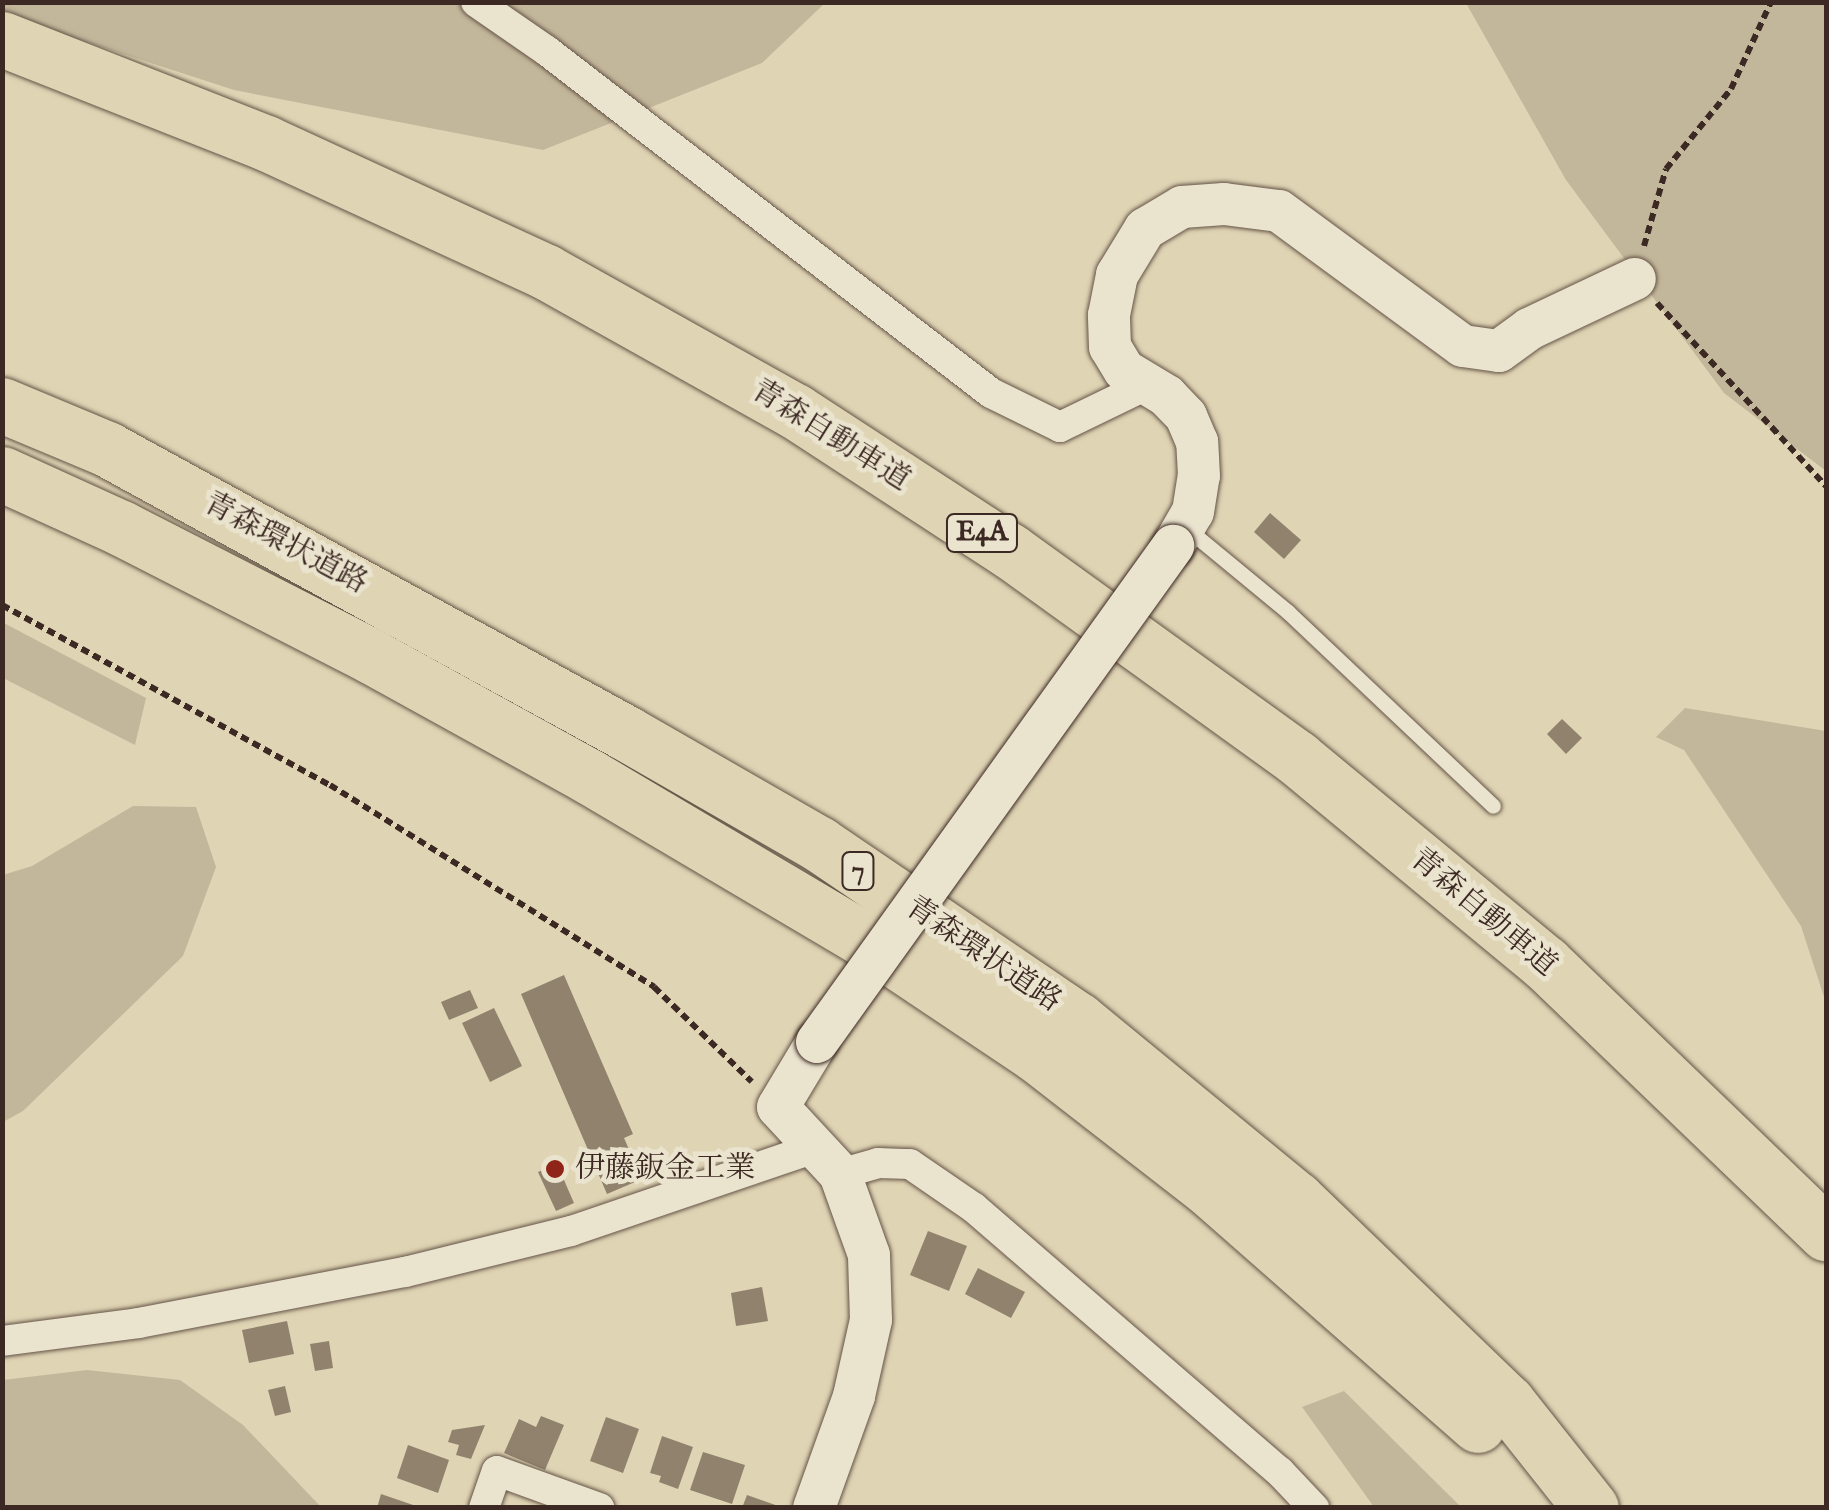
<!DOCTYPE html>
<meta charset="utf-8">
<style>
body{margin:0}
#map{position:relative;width:1829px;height:1510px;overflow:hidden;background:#dfd4b4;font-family:"IM FELL English","Noto Serif JP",serif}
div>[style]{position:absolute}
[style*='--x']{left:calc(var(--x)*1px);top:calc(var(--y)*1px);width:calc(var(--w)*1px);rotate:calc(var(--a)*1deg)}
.green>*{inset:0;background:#c3b79b}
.building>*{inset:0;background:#91826e}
.path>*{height:6px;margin-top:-3px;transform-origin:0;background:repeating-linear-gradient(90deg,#3c2923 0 8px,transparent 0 13px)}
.roads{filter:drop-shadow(0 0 2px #655447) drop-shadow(0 0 2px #655447)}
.lane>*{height:15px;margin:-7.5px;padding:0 7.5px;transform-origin:7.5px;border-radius:7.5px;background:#eae3ce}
.street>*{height:30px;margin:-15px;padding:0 15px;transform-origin:15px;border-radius:15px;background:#eae3ce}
.secondary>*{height:42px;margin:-21px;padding:0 21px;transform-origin:21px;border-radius:21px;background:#eae3ce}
.highway>*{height:55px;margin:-27.5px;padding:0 27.5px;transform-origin:27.5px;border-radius:27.5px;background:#dfd4b4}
.bridges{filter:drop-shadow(0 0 2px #3c2923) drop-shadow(0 0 2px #3c2923)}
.secondary-bridge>*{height:42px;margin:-21px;padding:0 21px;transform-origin:21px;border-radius:21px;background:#eae3ce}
.dots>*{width:28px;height:28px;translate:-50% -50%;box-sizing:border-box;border:5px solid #eae3ce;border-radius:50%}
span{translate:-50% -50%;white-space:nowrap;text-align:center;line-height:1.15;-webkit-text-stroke:9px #eae3ce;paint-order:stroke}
.shield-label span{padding:2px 8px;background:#eae3ce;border:2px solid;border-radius:8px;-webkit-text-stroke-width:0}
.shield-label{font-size:28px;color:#3c2923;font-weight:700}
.street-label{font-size:30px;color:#3c2923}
.poi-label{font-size:30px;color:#3c2923}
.left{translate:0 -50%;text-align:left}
.frame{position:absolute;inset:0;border:5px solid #3c2923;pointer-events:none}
</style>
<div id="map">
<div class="green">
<div style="clip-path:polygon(2px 3px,825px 3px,762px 63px,543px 150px,234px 90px,3px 15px)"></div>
<div style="clip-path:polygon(1466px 3px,1826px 3px,1826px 471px,1724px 393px,1566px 180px)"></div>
<div style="clip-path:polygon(2px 622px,146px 698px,135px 745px,3px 678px)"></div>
<div style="clip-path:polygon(1685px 708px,1826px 731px,1826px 1003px,1801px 926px,1684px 750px,1656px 737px)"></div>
<div style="clip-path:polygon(133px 806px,196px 807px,216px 867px,183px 956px,23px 1111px,3px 1122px,3px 875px,32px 866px)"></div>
<div style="clip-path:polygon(87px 1370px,180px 1380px,243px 1425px,321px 1507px,3px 1507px,3px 1380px)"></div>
<div style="clip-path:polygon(1344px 1391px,1461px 1507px,1374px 1507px,1302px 1407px)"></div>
</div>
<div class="building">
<div style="clip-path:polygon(1270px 513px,1301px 540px,1284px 559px,1254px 532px)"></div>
<div style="clip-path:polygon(1562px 719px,1582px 738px,1566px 754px,1547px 734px)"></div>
<div style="clip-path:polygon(564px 975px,633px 1134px,624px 1138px,642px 1179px,607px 1194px,521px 994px)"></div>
<div style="clip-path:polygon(470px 990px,478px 1008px,449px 1020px,441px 1002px)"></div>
<div style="clip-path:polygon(494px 1008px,522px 1066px,490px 1082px,462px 1023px)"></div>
<div style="clip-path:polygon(557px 1164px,574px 1203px,556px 1211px,538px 1172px)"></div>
<div style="clip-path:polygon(928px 1231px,967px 1246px,949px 1291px,910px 1275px)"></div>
<div style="clip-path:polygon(978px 1268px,1025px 1292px,1011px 1318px,965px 1294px)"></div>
<div style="clip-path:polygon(762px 1287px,768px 1321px,736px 1326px,731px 1293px)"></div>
<div style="clip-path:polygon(287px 1321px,294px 1354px,249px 1363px,242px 1330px)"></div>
<div style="clip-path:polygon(329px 1341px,333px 1368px,315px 1371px,310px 1344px)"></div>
<div style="clip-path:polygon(285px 1386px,291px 1412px,275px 1416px,268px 1390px)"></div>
<div style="clip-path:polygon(541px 1416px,564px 1425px,545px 1470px,504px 1453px,519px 1419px,536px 1427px)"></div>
<div style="clip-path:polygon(606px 1417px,639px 1429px,623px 1473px,590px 1461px)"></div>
<div style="clip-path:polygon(485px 1425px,471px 1459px,456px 1455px,459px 1445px,448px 1442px,452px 1430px)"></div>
<div style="clip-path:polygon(662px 1436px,693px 1447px,678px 1489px,659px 1482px,661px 1476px,650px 1473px)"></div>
<div style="clip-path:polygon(408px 1445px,449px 1460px,438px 1493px,397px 1478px)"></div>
<div style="clip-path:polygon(703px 1452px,745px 1465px,732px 1504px,690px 1490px)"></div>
<div style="clip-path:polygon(381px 1494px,419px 1507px,418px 1508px,377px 1508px)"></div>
<div style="clip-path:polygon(747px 1495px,781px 1507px,781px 1508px,742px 1508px)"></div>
</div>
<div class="path">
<div style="--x:1644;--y:246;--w:80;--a:-74.1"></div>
<div style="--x:1666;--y:169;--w:103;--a:-50.9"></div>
<div style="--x:1731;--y:89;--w:96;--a:-65.3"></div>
<div style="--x:1657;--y:303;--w:249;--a:47.3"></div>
<div style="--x:2;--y:605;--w:374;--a:28.8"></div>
<div style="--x:330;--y:785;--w:382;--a:31.9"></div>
<div style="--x:654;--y:987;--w:136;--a:44.1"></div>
</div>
<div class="roads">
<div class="lane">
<div style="--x:1185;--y:527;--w:134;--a:39.5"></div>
<div style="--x:1288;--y:612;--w:282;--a:43.4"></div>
</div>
<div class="street">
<div style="--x:476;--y:2;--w:86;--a:34.6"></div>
<div style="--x:547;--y:51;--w:560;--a:37.61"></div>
<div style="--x:991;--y:393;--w:77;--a:26.2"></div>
<div style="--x:1060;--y:427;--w:94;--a:-25.8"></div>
<div style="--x:840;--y:1174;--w:40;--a:-16"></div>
<div style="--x:878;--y:1163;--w:32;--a:2"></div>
<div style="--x:910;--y:1164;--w:78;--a:34.5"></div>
<div style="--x:974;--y:1208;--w:404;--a:40.8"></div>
<div style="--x:1280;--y:1472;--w:50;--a:46.6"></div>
<div style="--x:2;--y:1341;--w:138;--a:-7.5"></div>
<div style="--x:139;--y:1323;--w:271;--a:-10.9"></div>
<div style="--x:405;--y:1272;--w:171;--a:-13.9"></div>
<div style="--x:571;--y:1231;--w:258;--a:-18.8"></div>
<div style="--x:484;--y:1508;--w:39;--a:-71"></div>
<div style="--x:497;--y:1471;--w:109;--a:19.9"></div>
</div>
<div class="secondary">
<div style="--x:1173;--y:546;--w:39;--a:-60"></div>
<div style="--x:1193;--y:512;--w:36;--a:-81"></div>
<div style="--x:1199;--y:476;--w:34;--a:-93"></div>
<div style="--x:1197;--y:442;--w:28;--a:-113"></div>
<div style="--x:1186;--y:416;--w:28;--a:-134"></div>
<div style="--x:1167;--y:396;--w:50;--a:-148.8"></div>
<div style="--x:1124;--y:370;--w:27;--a:-121"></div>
<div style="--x:1110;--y:347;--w:32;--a:-92"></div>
<div style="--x:1109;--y:315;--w:41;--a:-78.7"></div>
<div style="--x:1117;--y:275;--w:54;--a:-58.7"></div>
<div style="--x:1145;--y:229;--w:43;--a:-30.7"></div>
<div style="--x:1182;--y:207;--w:42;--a:-4.1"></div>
<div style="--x:1224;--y:204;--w:55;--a:7.3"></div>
<div style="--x:1279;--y:211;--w:228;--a:36.3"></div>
<div style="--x:1463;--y:346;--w:36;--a:8"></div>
<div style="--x:1499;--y:351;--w:37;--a:-36"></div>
<div style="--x:1529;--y:329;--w:117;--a:-25.3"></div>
<div style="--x:814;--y:1508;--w:119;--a:-70.3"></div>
<div style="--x:854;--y:1396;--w:78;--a:-77.4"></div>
<div style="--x:871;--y:1320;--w:65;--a:-91.8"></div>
<div style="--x:869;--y:1255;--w:86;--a:-109.7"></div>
<div style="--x:840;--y:1174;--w:91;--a:-132.8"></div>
<div style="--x:778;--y:1107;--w:76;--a:-59"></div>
</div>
<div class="highway">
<div style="--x:2;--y:39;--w:284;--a:21.5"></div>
<div style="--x:266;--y:143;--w:308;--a:24.7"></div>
<div style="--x:546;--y:272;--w:285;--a:29.2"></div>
<div style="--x:795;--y:411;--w:257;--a:33.1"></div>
<div style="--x:1010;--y:551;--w:354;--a:35.8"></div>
<div style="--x:1297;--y:758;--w:322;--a:39.6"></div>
<div style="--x:1545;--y:963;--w:390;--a:43.9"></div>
<div style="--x:2;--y:405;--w:114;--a:22.7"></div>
<div style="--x:107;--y:449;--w:592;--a:28.69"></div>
<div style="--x:626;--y:733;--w:223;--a:29.9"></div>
<div style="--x:819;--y:844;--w:313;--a:34.2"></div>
<div style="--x:1078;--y:1020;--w:282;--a:39.4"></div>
<div style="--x:1296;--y:1199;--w:293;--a:43.9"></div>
<div style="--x:1507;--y:1402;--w:135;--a:51.6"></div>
<div style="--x:2;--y:474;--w:131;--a:24.4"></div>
<div style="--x:121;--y:528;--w:281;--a:27.1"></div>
<div style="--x:371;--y:656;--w:250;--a:28.9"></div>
<div style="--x:590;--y:777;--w:312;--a:30.6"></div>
<div style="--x:859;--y:936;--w:211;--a:33.8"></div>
<div style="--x:1034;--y:1053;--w:220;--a:37.8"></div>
<div style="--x:1208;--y:1188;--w:359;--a:41.3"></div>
</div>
</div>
<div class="bridges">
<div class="secondary-bridge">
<div style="--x:817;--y:1042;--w:611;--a:-54.33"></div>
</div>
</div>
<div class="dots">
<div style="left:555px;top:1169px;background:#8f2418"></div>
</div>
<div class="shield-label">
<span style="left:982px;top:533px">E4A</span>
<span style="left:858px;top:871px">7</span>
</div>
<div class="street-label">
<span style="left:830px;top:436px;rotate:32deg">青森自動車道</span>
<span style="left:285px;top:544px;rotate:28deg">青森環状道路</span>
<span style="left:1483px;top:913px;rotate:40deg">青森自動車道</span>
<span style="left:983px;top:955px;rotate:34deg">青森環状道路</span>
</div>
<div class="poi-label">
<span class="left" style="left:575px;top:1169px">伊藤鈑金工業</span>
</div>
<div class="frame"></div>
</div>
